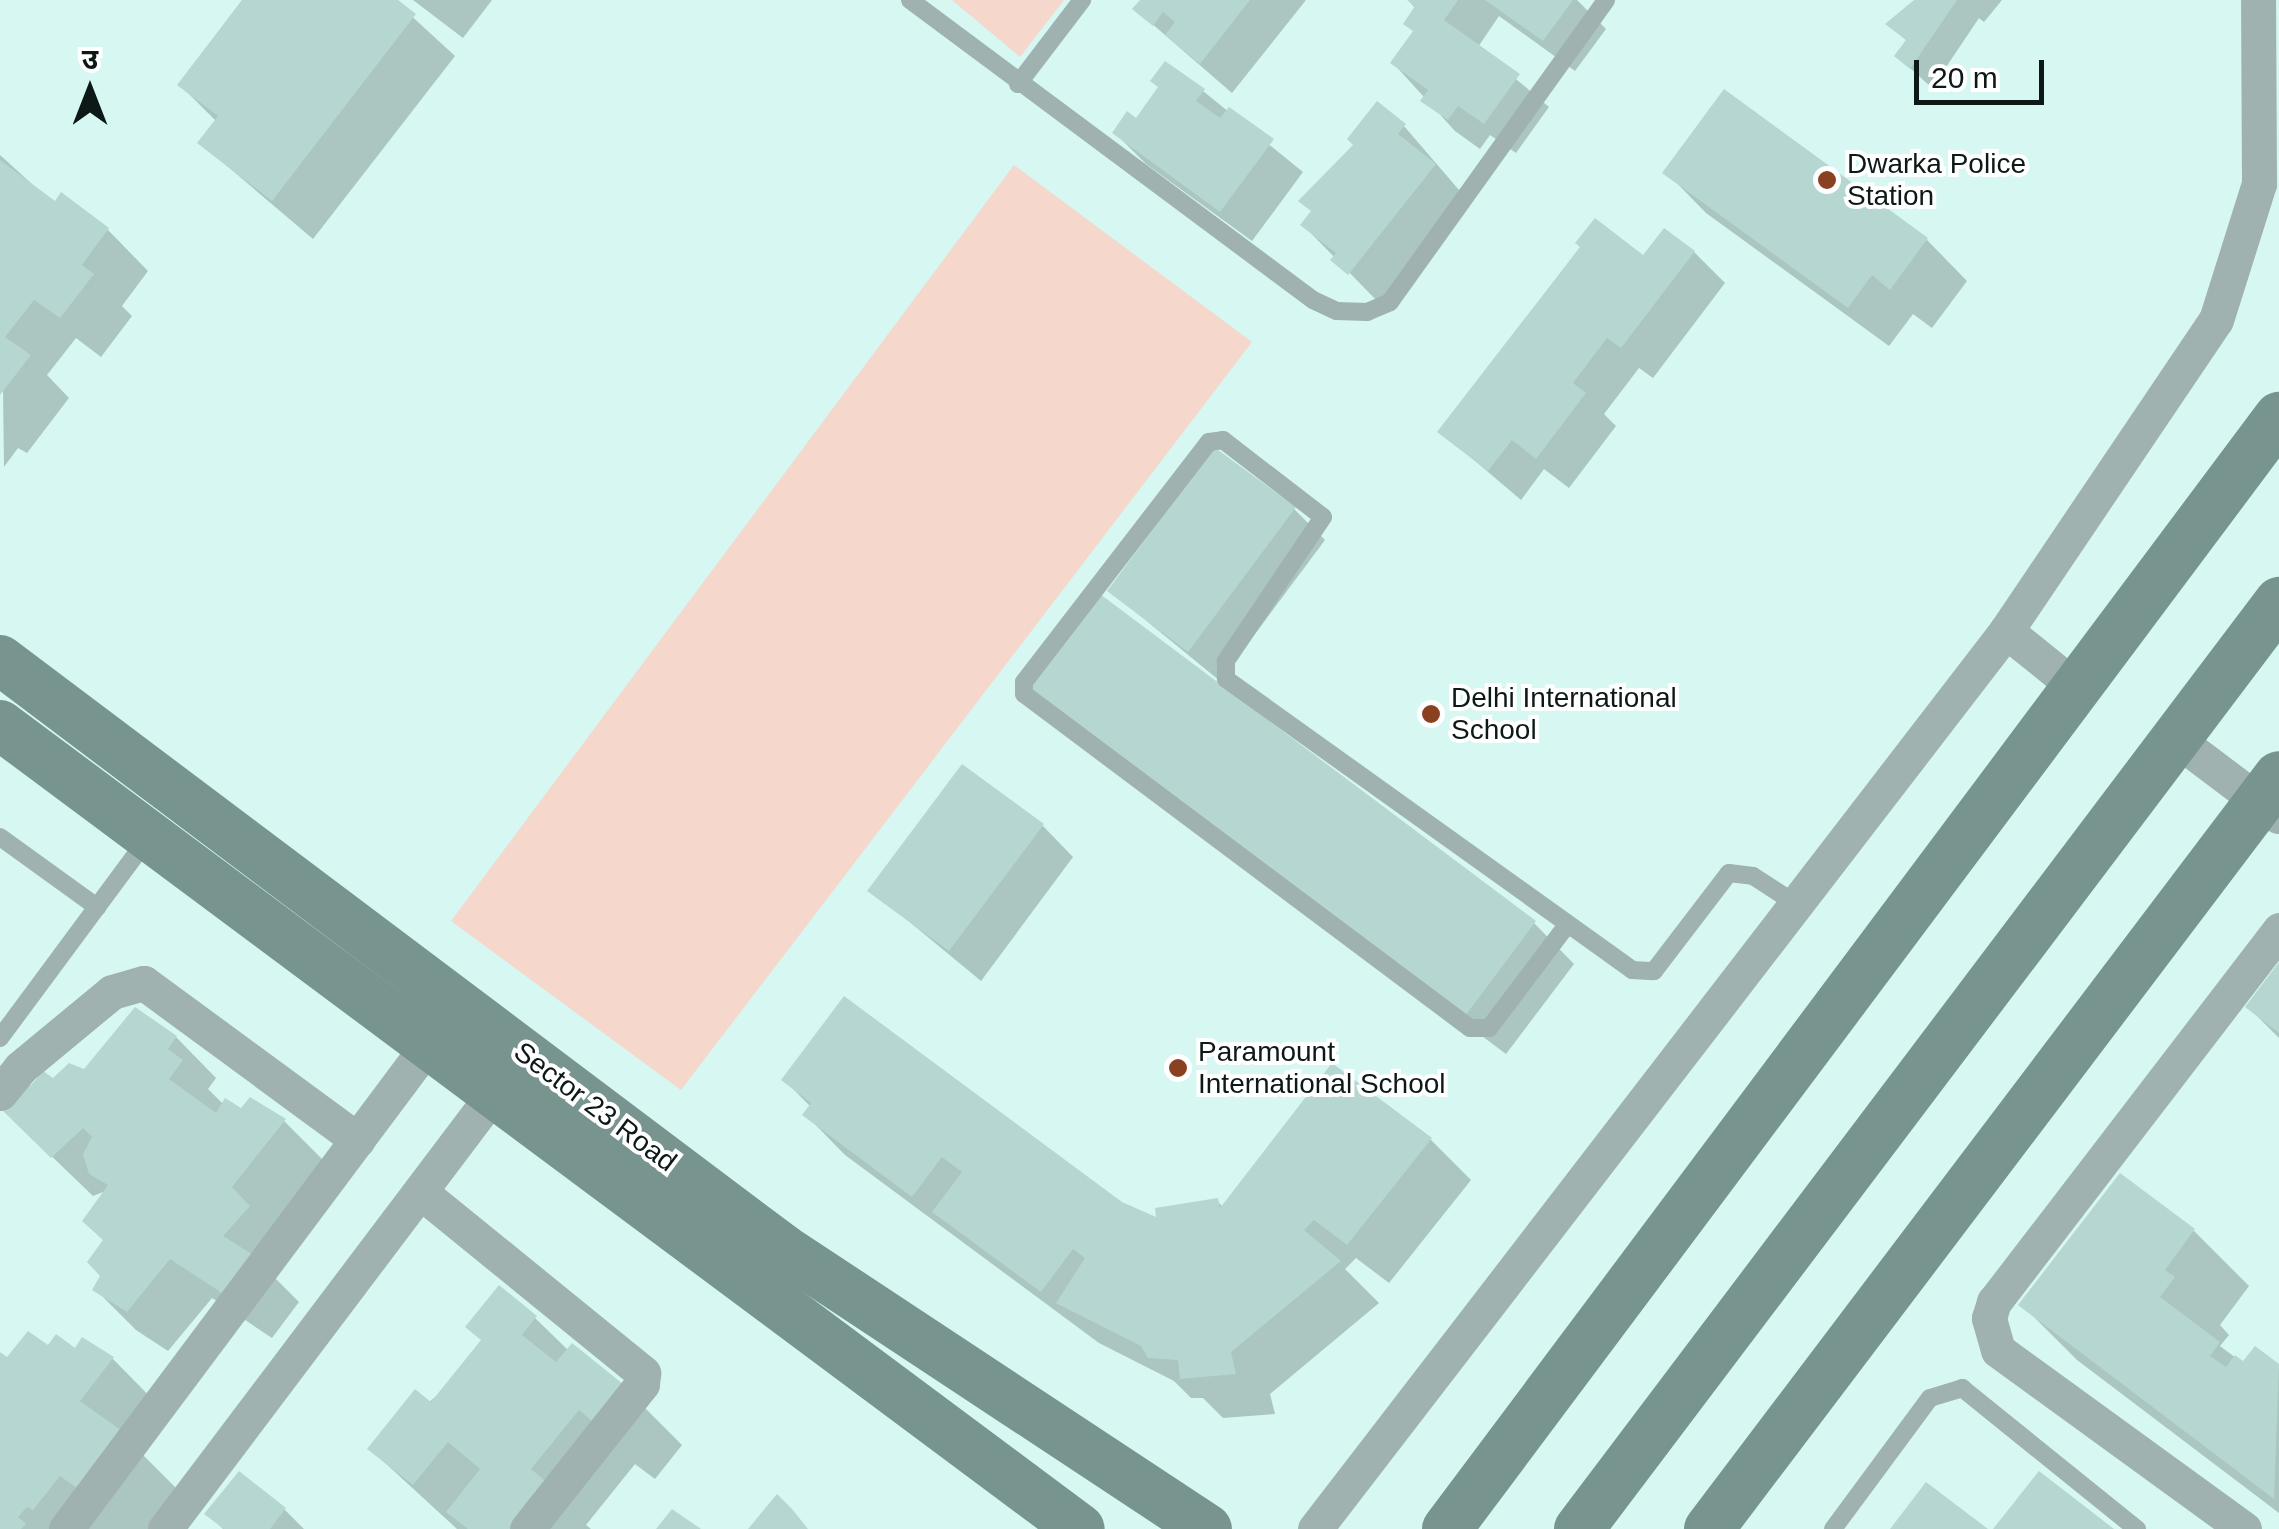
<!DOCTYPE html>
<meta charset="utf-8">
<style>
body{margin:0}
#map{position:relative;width:2279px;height:1529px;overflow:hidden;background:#d6f7f2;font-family:Helvetica,"Noto Sans Devanagari",sans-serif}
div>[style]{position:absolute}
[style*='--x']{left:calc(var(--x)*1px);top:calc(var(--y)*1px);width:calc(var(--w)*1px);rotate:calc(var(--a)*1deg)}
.green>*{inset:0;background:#f5d7cb}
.shadow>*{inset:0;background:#0003}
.building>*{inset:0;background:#b6d7d1}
.lane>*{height:18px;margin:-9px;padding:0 9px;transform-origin:9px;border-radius:9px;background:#9fb2af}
.street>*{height:35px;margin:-17.5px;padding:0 17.5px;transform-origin:17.5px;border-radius:17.5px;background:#9fb2af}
.secondary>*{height:50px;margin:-25px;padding:0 25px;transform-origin:25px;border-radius:25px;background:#78948f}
.dots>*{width:28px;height:28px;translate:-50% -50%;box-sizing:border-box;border:5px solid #fff;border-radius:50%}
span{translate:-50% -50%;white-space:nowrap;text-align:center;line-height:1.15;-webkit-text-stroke:8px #fff;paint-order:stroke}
.poi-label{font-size:28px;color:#0d1917}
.left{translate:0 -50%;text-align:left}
.street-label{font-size:28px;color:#0d1917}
.north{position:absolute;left:40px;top:40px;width:100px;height:100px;-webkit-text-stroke:8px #fff;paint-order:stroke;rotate:0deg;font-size:28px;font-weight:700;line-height:40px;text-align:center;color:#0d1917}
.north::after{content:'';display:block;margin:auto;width:35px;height:45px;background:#0d1917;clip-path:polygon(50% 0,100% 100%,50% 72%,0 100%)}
.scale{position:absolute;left:1914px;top:60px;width:130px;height:45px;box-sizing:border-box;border:5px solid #0d1917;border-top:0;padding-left:12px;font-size:30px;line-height:35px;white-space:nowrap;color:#0d1917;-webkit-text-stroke:8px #fff;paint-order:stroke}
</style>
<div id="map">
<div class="green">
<div style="clip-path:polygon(952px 0,1064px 0,1020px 57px)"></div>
<div style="clip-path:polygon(1014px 165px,1252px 342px,681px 1090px,451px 921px)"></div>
</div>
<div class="shadow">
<div style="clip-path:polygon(245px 0,394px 0,455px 56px,313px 239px,200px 143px,217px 122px,180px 85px)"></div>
<div style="clip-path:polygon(413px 0,492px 0,463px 38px)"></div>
<div style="clip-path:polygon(1143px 0,1306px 0,1232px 93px,1135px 9px)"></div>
<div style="clip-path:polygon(1408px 0,1577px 0,1606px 29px,1575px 71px,1499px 16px,1478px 47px,1549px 107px,1516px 153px,1490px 135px,1480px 149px,1455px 131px,1393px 63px,1415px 33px,1416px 9px)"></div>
<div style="clip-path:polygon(1915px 0,2002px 0,1984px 22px,1979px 18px,1932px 88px,1897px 56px,1908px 42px,1889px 23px)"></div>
<div style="clip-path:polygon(1203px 91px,1303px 172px,1252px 241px,1146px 164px,1115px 133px)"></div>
<div style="clip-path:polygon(1725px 92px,1927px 240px,1967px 281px,1932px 328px,1913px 314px,1889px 346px,1706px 213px,1666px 172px)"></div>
<div style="clip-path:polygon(1404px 126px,1465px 197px,1380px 304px,1303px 225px)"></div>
<div style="clip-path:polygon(0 155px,55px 205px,62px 196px,108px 230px,148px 271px,122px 306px,132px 316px,101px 357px,76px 338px,47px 375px,69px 398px,27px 453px,18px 448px,4px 467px)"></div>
<div style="clip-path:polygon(1694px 252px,1725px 283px,1653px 378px,1639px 368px,1604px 414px,1616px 426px,1569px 488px,1544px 469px,1521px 500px,1441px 432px)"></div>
<div style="clip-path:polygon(1294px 509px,1325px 540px,1220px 681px,1110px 591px)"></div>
<div style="clip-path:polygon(1072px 728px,1534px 923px,1574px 964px,1506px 1054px)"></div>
<div style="clip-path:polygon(1042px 825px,1073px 857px,981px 981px,871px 890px)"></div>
<div style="clip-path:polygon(2279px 966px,2279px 1038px,2248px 1007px)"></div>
<div style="clip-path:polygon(176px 1037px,216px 1078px,208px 1089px,224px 1105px,284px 1121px,324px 1161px,268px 1271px,299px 1302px,272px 1338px,212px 1298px,168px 1351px,136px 1330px,95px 1289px,103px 1276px,108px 1190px,93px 1196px,41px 1146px,32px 1088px)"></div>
<div style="clip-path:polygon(1332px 1067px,1431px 1140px,1471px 1180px,1389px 1283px,1356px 1258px,1345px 1269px,1379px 1303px,1270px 1394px,1275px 1414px,1223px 1418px,1203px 1398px,1191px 1398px,1174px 1381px,1099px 1343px,845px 1155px,805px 1114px,811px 1107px,784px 1080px,1159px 1222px,1217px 1201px,1223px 1207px)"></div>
<div style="clip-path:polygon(2120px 1176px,2194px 1231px,2249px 1286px,2220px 1325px,2229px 1335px,2220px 1346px,2244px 1364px,2255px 1349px,2279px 1368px,2279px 1513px,2077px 1360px,2022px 1305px)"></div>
<div style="clip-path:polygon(535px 1318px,569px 1351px,627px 1390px,682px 1445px,655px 1479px,635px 1464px,586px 1525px,591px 1529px,457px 1529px,370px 1449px)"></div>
<div style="clip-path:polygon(82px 1341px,113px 1359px,168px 1415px,139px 1451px,176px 1488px,162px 1529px,0 1529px,0 1354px,7px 1360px,48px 1348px,75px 1352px)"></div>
<div style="clip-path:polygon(240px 1474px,285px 1510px,304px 1529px,223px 1529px,208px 1514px)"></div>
</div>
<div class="building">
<div style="clip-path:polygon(242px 0,398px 0,416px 14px,272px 201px,197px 143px,218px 116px,177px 85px)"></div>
<div style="clip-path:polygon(1140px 0,1250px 0,1200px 64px,1165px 35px,1175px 22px,1163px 12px,1153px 26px,1132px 9px)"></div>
<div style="clip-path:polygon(1407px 0,1458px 0,1444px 20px,1520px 74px,1484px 124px,1458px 106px,1448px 120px,1420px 101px,1428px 90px,1390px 63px,1413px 31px,1403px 24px,1415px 6px)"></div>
<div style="clip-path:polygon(1485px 0,1573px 0,1543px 41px)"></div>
<div style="clip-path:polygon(1914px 0,1957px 0,1910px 69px,1894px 56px,1906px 40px,1885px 24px)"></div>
<div style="clip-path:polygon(1165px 61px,1205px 89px,1196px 101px,1220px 118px,1229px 107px,1274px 139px,1220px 212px,1112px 133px,1127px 111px,1136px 118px,1158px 87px,1150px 81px)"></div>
<div style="clip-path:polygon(1724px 89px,1928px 238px,1890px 290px,1872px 275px,1848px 308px,1662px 173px)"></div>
<div style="clip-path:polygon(1377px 101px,1406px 124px,1398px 134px,1436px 164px,1348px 275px,1330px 260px,1336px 253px,1300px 225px,1311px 211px,1298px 201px,1353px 145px,1347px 139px)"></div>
<div style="clip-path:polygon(0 160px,55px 201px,61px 192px,109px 228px,82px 265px,94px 274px,60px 318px,34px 300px,5px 337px,31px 355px,0 395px)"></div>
<div style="clip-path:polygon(1595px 218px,1643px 255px,1664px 228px,1695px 251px,1621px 348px,1607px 338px,1573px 383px,1586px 393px,1536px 459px,1512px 440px,1488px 471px,1437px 432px,1580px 247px,1575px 243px)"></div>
<div style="clip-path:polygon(1214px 447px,1296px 507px,1188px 652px,1107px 591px)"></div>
<div style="clip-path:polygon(1100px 594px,1536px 921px,1465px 1016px,1029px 688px)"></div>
<div style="clip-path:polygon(962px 764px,1044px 824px,949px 951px,867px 891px)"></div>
<div style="clip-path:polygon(2279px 962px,2279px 1033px,2245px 1007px)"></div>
<div style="clip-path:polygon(844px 996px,1122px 1202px,1156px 1217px,1155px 1208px,1218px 1198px,1220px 1208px,1332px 1063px,1432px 1138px,1347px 1245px,1314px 1220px,1304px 1230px,1341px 1261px,1231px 1352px,1236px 1374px,1180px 1379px,1178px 1360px,1148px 1358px,1141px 1346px,1056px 1303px,1085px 1258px,1073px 1249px,1041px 1292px,932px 1212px,962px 1172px,942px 1157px,912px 1197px,802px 1115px,811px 1103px,781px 1080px)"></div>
<div style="clip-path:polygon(135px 1007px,177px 1036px,168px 1049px,183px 1060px,169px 1079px,216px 1113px,225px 1098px,241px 1108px,250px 1097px,286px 1119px,232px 1187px,250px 1206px,223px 1236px,261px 1260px,231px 1299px,170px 1259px,127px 1312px,92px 1290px,100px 1276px,87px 1262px,103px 1240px,82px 1221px,108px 1185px,89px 1174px,83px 1154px,92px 1137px,83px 1128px,51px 1158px,0 1108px,20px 1078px,31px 1085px,43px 1071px,53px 1078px,69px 1063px,84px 1069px)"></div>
<div style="clip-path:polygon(2120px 1173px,2195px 1229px,2165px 1270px,2175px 1277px,2160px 1297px,2220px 1342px,2210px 1356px,2226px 1367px,2235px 1355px,2243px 1361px,2255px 1346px,2279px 1364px,2274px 1499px,2018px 1305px)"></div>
<div style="clip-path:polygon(499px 1285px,537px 1316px,522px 1335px,556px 1362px,572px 1343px,628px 1388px,598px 1426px,579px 1410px,531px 1469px,550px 1485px,515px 1529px,468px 1529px,446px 1512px,480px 1469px,448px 1442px,413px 1485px,367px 1449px,415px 1389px,431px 1402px,481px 1340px,465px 1327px)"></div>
<div style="clip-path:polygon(28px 1331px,48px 1345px,56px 1334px,75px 1348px,82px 1337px,114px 1357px,80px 1401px,122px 1431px,90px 1497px,60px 1476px,33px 1510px,27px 1507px,18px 1517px,26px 1524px,21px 1529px,0 1529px,0 1352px,7px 1357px)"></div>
<div style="clip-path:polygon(239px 1471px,286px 1508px,270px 1529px,224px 1529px,204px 1514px)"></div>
<div style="clip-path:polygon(2039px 1471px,2114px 1529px,1993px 1529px)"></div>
<div style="clip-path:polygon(1926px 1482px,1988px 1529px,1890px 1529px)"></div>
<div style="clip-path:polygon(777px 1494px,792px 1509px,808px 1529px,748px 1529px)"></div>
<div style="clip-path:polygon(672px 1509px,701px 1529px,656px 1529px)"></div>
</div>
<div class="lane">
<div style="--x:910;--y:0;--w:502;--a:36.66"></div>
<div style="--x:1313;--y:300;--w:26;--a:25"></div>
<div style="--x:1337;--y:311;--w:30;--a:2"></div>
<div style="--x:1367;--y:312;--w:25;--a:-23"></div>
<div style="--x:1390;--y:302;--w:371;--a:-54.4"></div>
<div style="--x:1018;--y:84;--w:106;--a:-52.7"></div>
<div style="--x:0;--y:837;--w:120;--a:35.8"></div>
<div style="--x:1567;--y:925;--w:129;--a:127.1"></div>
<div style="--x:1489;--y:1028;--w:19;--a:180"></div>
<div style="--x:1470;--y:1028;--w:557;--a:-143.17"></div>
<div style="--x:1024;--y:694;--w:12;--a:-90"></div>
<div style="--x:1024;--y:682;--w:303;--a:-52.4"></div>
<div style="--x:1209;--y:442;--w:14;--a:-8"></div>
<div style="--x:1223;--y:440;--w:126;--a:37.6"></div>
<div style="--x:1323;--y:517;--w:174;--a:124"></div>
<div style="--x:1226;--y:661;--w:18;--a:90"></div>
<div style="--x:1226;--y:679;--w:500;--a:35.6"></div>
<div style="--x:1632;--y:970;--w:22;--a:3"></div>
<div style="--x:1654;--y:971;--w:123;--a:-52.6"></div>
<div style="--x:1729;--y:873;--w:24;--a:7"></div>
<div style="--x:1753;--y:876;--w:48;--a:33"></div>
<div style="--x:0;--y:1038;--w:250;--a:-53.5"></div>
<div style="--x:1833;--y:1529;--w:163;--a:-53.5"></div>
<div style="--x:1930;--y:1398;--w:34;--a:-17"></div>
<div style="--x:1962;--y:1388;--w:225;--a:38.9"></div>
</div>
<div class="street">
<div style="--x:2006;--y:631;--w:91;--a:38.8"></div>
<div style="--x:2176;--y:739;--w:128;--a:37"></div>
<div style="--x:0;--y:1093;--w:32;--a:-51"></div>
<div style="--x:20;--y:1068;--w:119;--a:-39.6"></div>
<div style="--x:112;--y:992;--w:33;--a:-16"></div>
<div style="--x:144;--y:983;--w:265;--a:36.3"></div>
<div style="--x:423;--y:1194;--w:284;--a:39.1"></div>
<div style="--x:643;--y:1373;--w:11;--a:95"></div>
<div style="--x:642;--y:1384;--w:185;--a:128.4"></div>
<div style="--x:66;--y:1529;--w:604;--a:-53.21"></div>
<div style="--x:165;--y:1529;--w:546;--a:-52.96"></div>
<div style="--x:1315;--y:1529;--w:1133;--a:-52.42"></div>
<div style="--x:2006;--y:631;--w:375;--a:-56"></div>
<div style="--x:2216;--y:320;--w:143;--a:-72.5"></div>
<div style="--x:2259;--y:184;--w:184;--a:-90.3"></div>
<div style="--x:2244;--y:1529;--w:304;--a:-144"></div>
<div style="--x:1998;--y:1350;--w:33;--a:-106"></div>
<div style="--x:1989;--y:1318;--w:17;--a:-73"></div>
<div style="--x:1994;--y:1302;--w:469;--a:-52.5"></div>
</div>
<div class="secondary">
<div style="--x:0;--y:660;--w:980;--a:36.95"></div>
<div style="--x:783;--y:1249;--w:508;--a:33.44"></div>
<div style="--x:0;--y:725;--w:1346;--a:36.67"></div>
<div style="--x:1447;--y:1529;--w:1389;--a:-53.2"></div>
<div style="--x:1579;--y:1529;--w:1162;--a:-52.94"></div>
<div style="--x:1709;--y:1529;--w:944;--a:-52.88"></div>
</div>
<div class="dots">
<div style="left:1827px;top:180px;background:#894122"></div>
<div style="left:1431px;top:714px;background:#894122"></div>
<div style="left:1178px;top:1068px;background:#894122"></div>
</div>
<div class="poi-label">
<span class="left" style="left:1847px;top:180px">Dwarka Police<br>Station</span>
<span class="left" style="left:1451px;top:714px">Delhi International<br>School</span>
<span class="left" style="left:1198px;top:1068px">Paramount<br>International School</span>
</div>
<div class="street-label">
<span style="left:595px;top:1107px;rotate:37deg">Sector 23 Road</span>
</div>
<div class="north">उ</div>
<div class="scale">20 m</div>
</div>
